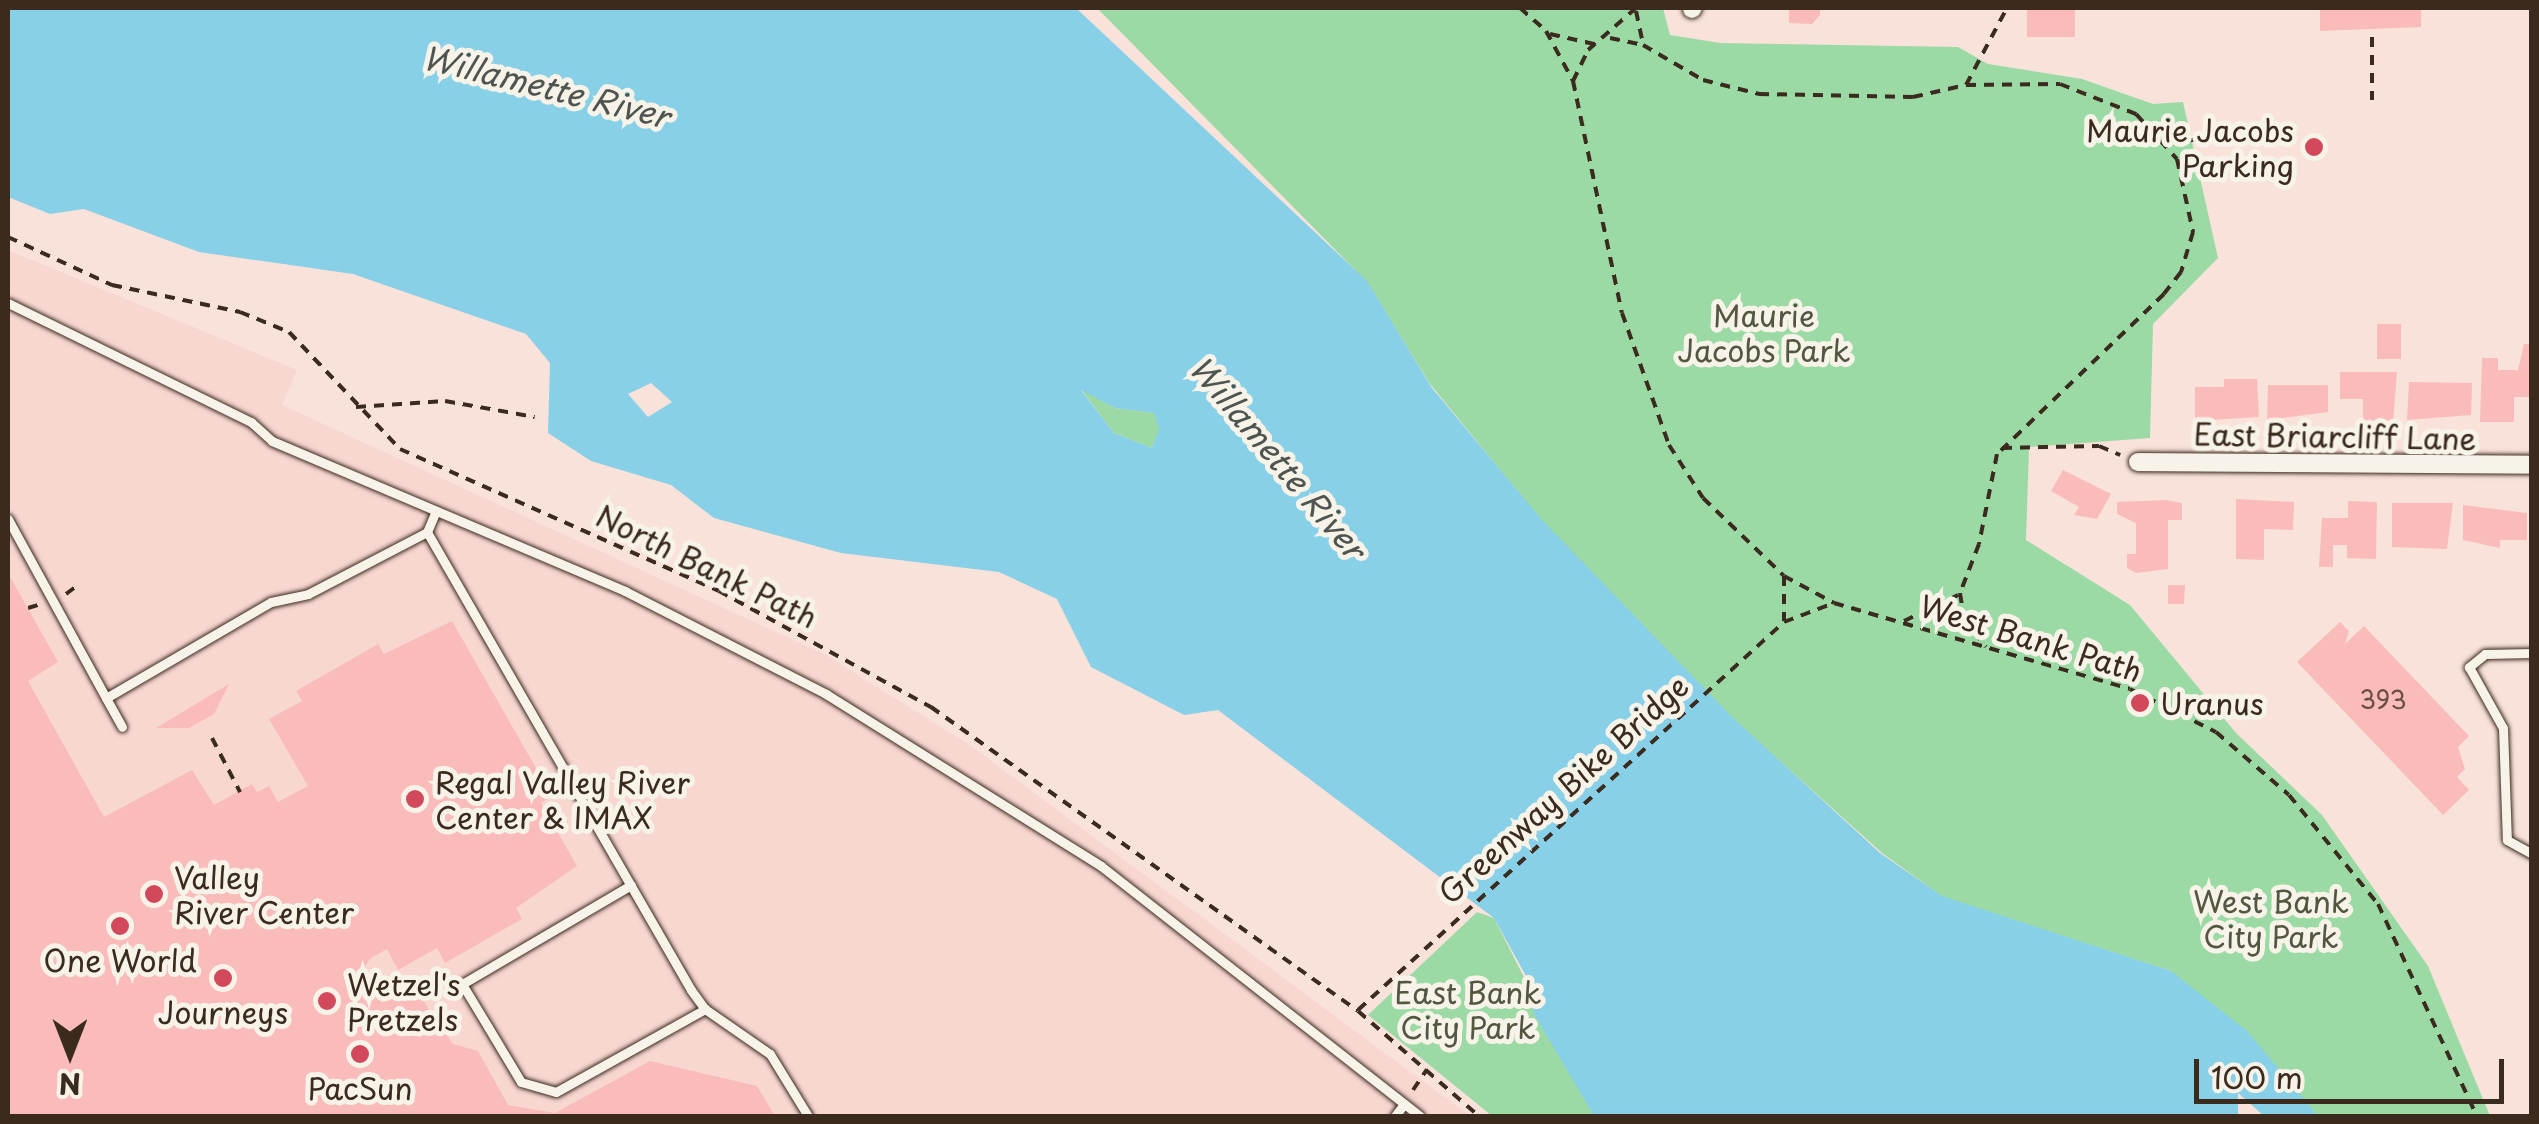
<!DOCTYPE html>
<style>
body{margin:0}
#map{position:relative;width:2539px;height:1124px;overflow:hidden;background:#f8e2da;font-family:"Playpen Sans",sans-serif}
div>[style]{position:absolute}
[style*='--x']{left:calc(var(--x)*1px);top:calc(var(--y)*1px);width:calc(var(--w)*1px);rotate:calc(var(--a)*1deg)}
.built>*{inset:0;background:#f8d7d1}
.green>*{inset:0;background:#9bdaa4}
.water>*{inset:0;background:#87d0e8}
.building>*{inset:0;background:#f9bcbb}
.path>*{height:4px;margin-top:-2px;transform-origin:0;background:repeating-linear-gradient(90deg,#3b2a1e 0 10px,transparent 0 18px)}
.roads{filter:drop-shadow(0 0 2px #3b2a1e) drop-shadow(0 0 2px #3b2a1e)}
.lane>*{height:9px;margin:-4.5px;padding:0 4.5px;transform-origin:4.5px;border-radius:4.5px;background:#f7f3e8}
.street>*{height:18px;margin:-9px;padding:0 9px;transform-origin:9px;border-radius:9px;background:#f7f3e8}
.dots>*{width:28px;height:28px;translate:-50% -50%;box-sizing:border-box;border:5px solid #f7f3e8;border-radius:50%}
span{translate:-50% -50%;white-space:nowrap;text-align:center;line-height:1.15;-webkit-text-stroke:10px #f7f3e8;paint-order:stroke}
.number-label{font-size:25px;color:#6a4e45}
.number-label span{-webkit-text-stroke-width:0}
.poi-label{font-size:30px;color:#3b2a1e}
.right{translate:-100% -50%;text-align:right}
.left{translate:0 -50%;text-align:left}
.park-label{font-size:30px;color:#535640}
.street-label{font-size:30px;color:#3b2a1e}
.water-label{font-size:32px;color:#4e5450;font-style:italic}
.frame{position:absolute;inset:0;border:10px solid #3b2a1e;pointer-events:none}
.north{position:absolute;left:20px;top:1004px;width:100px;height:100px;-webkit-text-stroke:8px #f7f3e8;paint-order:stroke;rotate:180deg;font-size:28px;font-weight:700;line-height:40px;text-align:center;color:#3b2a1e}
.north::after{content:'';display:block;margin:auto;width:35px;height:45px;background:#3b2a1e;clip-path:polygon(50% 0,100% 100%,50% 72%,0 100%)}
.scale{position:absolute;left:2194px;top:1059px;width:310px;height:45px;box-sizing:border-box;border:5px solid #3b2a1e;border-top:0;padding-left:12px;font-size:30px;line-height:35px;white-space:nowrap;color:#3b2a1e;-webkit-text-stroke:8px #f7f3e8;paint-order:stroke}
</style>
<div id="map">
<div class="built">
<div style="clip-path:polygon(8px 250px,297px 370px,282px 405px,826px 655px,968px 744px,1470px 1116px,8px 1116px)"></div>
</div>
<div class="green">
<div style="clip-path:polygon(1097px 8px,1663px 8px,1670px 35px,1720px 43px,1958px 47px,1988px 64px,2082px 79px,2153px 104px,2183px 102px,2218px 258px,2153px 324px,2150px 438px,2029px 447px,2026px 540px,2130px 605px,2236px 733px,2322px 815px,2428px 966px,2490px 1116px,2318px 1116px,2171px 971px,1943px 897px,1882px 853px,1732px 718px,1541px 520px,1430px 384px,1367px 282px)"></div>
<div style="clip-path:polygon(1080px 388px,1115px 408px,1154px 413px,1160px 429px,1152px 448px,1114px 433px)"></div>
<div style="clip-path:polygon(1477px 912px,1494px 918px,1594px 1116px,1492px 1116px,1368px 1015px)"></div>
</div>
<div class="water">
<div style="clip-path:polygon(evenodd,8px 8px,1076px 8px,1367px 281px,1432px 388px,1542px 520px,1732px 717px,1880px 853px,1942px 896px,2171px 971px,2247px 1031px,2318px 1116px,2264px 1116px,2238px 1093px,2238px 1116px,1594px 1116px,1534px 1014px,1526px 976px,1494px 918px,1218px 710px,1184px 715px,1091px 667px,1057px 599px,999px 572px,841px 553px,714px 518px,671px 485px,591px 461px,548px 433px,550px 363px,526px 334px,353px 274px,199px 252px,84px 209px,50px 214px,8px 197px,8px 8px,651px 383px,672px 402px,648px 417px,628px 394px,651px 383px,8px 8px,1081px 390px,1115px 408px,1154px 413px,1159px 429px,1152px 448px,1114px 433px,1081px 390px)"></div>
</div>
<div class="building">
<div style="clip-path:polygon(1789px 8px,1820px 8px,1820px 15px,1812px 24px,1789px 23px)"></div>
<div style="clip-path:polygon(2027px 8px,2075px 8px,2075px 37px,2027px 37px)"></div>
<div style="clip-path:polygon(2320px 8px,2421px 8px,2421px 27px,2320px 31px)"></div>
<div style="clip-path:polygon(2377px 324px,2401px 324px,2401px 359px,2377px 359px)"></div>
<div style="clip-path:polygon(2524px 344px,2532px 344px,2532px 397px,2514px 397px,2514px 422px,2480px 422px,2482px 358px,2498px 358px,2498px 370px,2518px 370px)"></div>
<div style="clip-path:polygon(2340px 372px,2397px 372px,2393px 422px,2363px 421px,2363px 399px,2340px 399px)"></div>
<div style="clip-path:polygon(2224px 379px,2257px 379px,2259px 417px,2195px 421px,2195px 387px,2224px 387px)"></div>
<div style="clip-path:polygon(2409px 382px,2472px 383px,2471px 415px,2407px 420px)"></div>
<div style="clip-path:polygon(2268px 385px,2328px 385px,2328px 412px,2267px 420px)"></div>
<div style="clip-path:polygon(2063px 470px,2111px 494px,2097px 519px,2074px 515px,2079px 507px,2051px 491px)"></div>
<div style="clip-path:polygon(2236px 499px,2294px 502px,2293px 530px,2264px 529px,2264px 560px,2236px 559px)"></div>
<div style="clip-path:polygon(2166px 500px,2182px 503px,2182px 520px,2168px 520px,2168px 569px,2136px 573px,2127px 568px,2127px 554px,2136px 554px,2136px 523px,2117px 514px,2117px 502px)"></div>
<div style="clip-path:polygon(2348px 501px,2377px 502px,2376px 559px,2347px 558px,2347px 545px,2333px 545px,2333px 567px,2319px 567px,2322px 518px,2348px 518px)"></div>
<div style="clip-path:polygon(2392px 503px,2453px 503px,2447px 549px,2392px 547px)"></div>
<div style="clip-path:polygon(2463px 505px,2527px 513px,2527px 540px,2500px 540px,2500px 548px,2463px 540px)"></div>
<div style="clip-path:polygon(8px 573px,58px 662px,28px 681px,104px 817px,192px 770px,214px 805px,252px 784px,257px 792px,269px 786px,278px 802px,308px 786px,269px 719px,302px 701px,296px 691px,378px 644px,384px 654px,452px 621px,552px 796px,541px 803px,577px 866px,516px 908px,522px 919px,445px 963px,437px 948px,398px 970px,387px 949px,371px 958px,361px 971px,382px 1003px,413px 986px,453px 1044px,478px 1051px,508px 1105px,555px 1113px,650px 1061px,757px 1086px,775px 1116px,8px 1116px)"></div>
<div style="clip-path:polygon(2168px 585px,2185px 585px,2184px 604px,2168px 604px)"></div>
<div style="clip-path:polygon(2340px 622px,2349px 631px,2345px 644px,2364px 626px,2469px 736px,2458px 747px,2465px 769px,2457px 777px,2469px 790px,2443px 815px,2297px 662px)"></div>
<div style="clip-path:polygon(229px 684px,214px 714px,189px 728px,156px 728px)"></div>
</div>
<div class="path">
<div style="--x:1520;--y:8;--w:35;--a:41"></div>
<div style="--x:1546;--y:31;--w:57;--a:61.6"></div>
<div style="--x:1573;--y:81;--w:237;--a:78.1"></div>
<div style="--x:1622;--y:313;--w:140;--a:70.4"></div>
<div style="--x:1669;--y:445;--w:63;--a:57.3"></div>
<div style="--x:1703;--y:498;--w:112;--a:43.9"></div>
<div style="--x:1784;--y:576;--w:57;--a:28.4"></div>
<div style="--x:1834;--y:603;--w:308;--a:16.2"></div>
<div style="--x:2130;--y:689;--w:96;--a:26.6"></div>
<div style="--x:2216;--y:732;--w:96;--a:40.8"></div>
<div style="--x:2289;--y:795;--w:141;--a:50.8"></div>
<div style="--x:2378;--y:904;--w:234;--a:65"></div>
<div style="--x:1636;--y:11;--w:35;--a:78"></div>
<div style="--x:1550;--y:34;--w:45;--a:12.8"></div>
<div style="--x:2372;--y:37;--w:63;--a:90"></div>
<div style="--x:1610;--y:38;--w:34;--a:12"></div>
<div style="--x:1643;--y:45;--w:69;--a:30.3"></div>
<div style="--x:1703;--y:80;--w:58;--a:14"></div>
<div style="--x:1759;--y:94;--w:154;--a:1.1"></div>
<div style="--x:1913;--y:97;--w:54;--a:-12.8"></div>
<div style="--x:1966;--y:85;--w:87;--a:-62"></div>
<div style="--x:1573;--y:81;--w:34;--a:-64"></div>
<div style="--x:1588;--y:50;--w:64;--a:-41.2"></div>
<div style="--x:1966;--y:85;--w:94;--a:-0.6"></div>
<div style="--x:2060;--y:84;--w:82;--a:21.5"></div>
<div style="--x:2136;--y:114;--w:61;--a:47.7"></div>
<div style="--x:2177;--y:159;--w:75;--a:77.6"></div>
<div style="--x:2193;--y:232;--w:42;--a:106.7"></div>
<div style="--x:2181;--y:272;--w:28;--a:128"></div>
<div style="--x:2164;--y:294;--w:231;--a:136.2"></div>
<div style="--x:1997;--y:454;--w:92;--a:101.3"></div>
<div style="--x:1979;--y:544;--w:53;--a:111.2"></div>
<div style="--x:1960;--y:593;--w:24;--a:81"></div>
<div style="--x:1964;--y:617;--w:37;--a:54"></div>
<div style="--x:2169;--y:144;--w:36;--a:-10"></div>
<div style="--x:8;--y:237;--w:115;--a:24.8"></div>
<div style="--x:112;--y:285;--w:131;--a:11.9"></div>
<div style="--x:240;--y:312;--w:53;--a:22.2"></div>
<div style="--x:289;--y:332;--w:161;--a:46.5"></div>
<div style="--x:400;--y:449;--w:349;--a:24"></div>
<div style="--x:719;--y:591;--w:242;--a:28.7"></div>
<div style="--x:931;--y:707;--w:524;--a:35.45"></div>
<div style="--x:1358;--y:1011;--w:160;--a:41"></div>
<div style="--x:356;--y:407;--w:89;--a:-3.9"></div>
<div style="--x:445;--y:401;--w:91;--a:10.1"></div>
<div style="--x:2002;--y:448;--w:97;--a:-1.2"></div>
<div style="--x:2099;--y:446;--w:23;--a:23"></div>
<div style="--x:1784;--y:576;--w:45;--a:90"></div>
<div style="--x:66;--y:594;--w:15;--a:-37"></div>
<div style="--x:28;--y:608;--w:10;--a:-17"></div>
<div style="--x:1904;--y:621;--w:60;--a:-25.7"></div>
<div style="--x:212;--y:738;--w:61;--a:62.6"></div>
<div style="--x:1358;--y:1010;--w:576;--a:-42.33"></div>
<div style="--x:1784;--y:622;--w:53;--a:-20.8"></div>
<div style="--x:1413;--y:1090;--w:25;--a:-56"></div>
</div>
<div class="roads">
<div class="lane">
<div style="--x:8;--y:303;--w:271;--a:26.1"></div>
<div style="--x:251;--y:422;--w:28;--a:42"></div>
<div style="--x:272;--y:441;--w:384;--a:23"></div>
<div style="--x:625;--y:591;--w:226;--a:27.1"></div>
<div style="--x:826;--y:694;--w:324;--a:32"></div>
<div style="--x:1101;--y:866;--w:405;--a:38.1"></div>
<div style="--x:8;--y:519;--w:204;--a:61.3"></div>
<div style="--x:106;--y:698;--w:191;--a:-30.2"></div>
<div style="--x:271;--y:602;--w:38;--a:-12"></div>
<div style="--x:308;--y:594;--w:134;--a:-27.5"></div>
<div style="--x:427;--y:532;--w:23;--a:-67"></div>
<div style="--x:427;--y:532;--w:529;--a:60.04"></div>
<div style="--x:691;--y:990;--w:24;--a:54"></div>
<div style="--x:705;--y:1009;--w:79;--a:34.7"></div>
<div style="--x:770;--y:1054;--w:73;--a:58.5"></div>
<div style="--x:2532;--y:653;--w:47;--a:178.8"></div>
<div style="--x:2485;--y:654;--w:21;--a:141"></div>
<div style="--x:2469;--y:667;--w:70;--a:60.9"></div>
<div style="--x:2503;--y:728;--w:112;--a:88"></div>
<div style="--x:2507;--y:840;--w:29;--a:29"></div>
<div style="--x:106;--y:698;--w:33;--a:61"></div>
<div style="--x:631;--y:885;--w:196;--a:149.6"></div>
<div style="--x:462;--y:984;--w:50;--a:58.8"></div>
<div style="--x:488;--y:1027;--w:64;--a:59"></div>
<div style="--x:521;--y:1082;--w:36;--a:16"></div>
<div style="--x:556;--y:1092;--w:171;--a:-29.1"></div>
<div style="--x:1395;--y:1116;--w:15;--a:-53"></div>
</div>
<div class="street">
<div style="--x:1692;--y:9;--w:1;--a:-45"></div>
<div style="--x:2138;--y:462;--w:394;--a:0.4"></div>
</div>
</div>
<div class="dots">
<div style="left:2314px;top:147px;background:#d1495b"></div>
<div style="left:2140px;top:703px;background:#d1495b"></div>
<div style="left:415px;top:799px;background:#d1495b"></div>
<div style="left:154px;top:894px;background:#d1495b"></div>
<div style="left:120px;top:926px;background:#d1495b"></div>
<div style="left:223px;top:978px;background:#d1495b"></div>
<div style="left:327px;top:1001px;background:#d1495b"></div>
<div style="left:360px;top:1054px;background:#d1495b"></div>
</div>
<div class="number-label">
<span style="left:2383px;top:699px">393</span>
</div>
<div class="poi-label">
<span class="right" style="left:2294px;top:147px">Maurie Jacobs<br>Parking</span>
<span class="left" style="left:2160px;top:703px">Uranus</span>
<span class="left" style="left:435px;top:799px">Regal Valley River<br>Center &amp; IMAX</span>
<span class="left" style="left:174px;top:894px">Valley<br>River Center</span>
<span style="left:120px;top:960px">One World</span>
<span class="left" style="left:347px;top:1001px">Wetzel's<br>Pretzels</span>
<span style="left:223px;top:1012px">Journeys</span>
<span style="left:360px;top:1088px">PacSun</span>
</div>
<div class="park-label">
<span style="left:1764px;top:332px">Maurie<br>Jacobs Park</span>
<span style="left:2271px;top:918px">West Bank<br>City Park</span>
<span style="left:1468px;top:1009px">East Bank<br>City Park</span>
</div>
<div class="street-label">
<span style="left:2335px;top:436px;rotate:1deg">East Briarcliff Lane</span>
<span style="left:707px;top:566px;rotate:26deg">North Bank Path</span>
<span style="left:2031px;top:638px;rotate:17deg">West Bank Path</span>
<span style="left:1563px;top:789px;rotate:-42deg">Greenway Bike Bridge</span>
</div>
<div class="water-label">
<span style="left:546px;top:86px;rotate:14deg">Willamette River</span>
<span style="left:1278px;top:457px;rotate:50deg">Willamette River</span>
</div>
<div class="frame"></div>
<div class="north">N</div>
<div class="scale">100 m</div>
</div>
